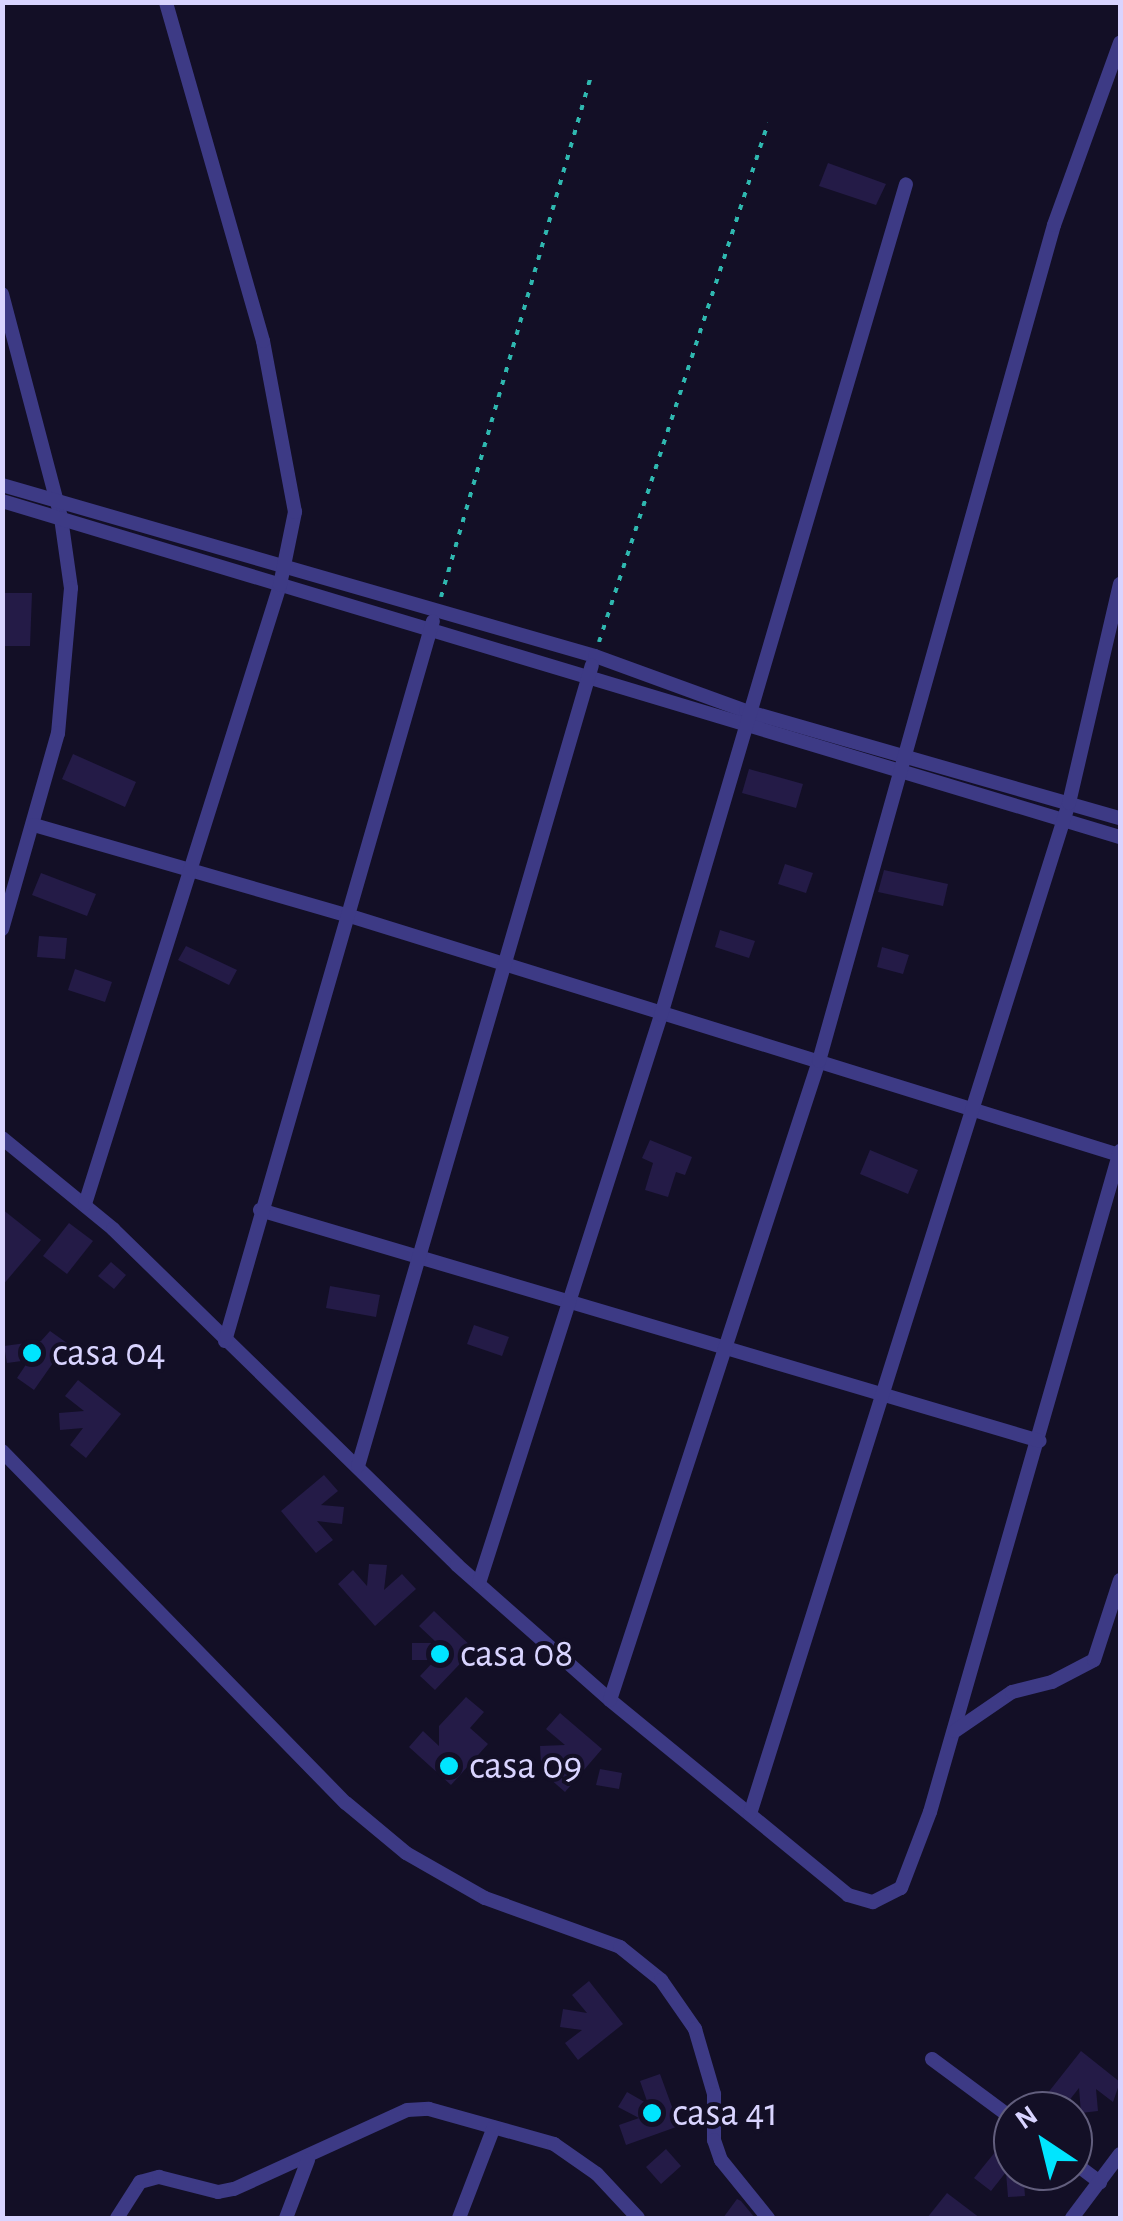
<!DOCTYPE html>
<style>
body{margin:0}
#map{position:relative;width:1123px;height:2221px;overflow:hidden;background:#130f26;font-family:"Alegreya Sans",sans-serif}
div>[style]{position:absolute}
[style*='--x']{left:calc(var(--x)*1px);top:calc(var(--y)*1px);width:calc(var(--w)*1px);rotate:calc(var(--a)*1deg)}
.building>*{inset:0;background:#241b47}
.path>*{height:4px;margin-top:-2px;transform-origin:0;background:repeating-linear-gradient(90deg,#2fb8b0 0 5px,transparent 0 13px)}
.street>*{height:14px;margin:-7px;padding:0 7px;transform-origin:7px;border-radius:7px;background:#3d3a85}
.dots>*{width:28px;height:28px;translate:-50% -50%;box-sizing:border-box;border:5px solid #130f26;border-radius:50%}
span{translate:-50% -50%;white-space:nowrap;text-align:center;line-height:1.15;-webkit-text-stroke:8px #130f26;paint-order:stroke}
.poi-label{font-size:40px;color:#d9d4ff}
.left{translate:0 -50%;text-align:left}
.frame{position:absolute;inset:0;border:5px solid #d9d4ff;pointer-events:none}
.north{position:absolute;left:993px;top:2091px;width:100px;height:100px;box-sizing:border-box;background:#130f26;border:2px solid #625e7d;border-radius:50%;rotate:325deg;font-size:28px;font-weight:700;line-height:40px;text-align:center;color:#d9d4ff}
.north::after{content:'';display:block;margin:auto;width:35px;height:45px;background:#00e5ff;clip-path:polygon(50% 0,100% 100%,50% 72%,0 100%)}
</style>
<div id="map">
<div class="building">
<div style="clip-path:polygon(828px 163px,886px 184px,876px 205px,819px 186px)"></div>
<div style="clip-path:polygon(2px 593px,32px 593px,30px 646px,2px 646px)"></div>
<div style="clip-path:polygon(73px 754px,136px 782px,125px 807px,62px 779px)"></div>
<div style="clip-path:polygon(749px 769px,803px 784px,796px 808px,742px 793px)"></div>
<div style="clip-path:polygon(785px 864px,813px 873px,806px 893px,778px 884px)"></div>
<div style="clip-path:polygon(884px 870px,948px 884px,943px 906px,878px 892px)"></div>
<div style="clip-path:polygon(41px 873px,96px 894px,87px 916px,32px 895px)"></div>
<div style="clip-path:polygon(720px 930px,755px 941px,749px 958px,715px 947px)"></div>
<div style="clip-path:polygon(39px 936px,67px 938px,65px 959px,37px 957px)"></div>
<div style="clip-path:polygon(186px 946px,237px 970px,229px 985px,178px 960px)"></div>
<div style="clip-path:polygon(882px 947px,909px 955px,903px 974px,877px 967px)"></div>
<div style="clip-path:polygon(75px 969px,112px 982px,105px 1002px,68px 990px)"></div>
<div style="clip-path:polygon(650px 1140px,692px 1157px,685px 1175px,676px 1172px,668px 1197px,645px 1190px,653px 1163px,642px 1158px)"></div>
<div style="clip-path:polygon(870px 1150px,918px 1170px,908px 1194px,860px 1174px)"></div>
<div style="clip-path:polygon(2px 1209px,41px 1240px,2px 1286px)"></div>
<div style="clip-path:polygon(69px 1223px,93px 1241px,67px 1274px,43px 1256px)"></div>
<div style="clip-path:polygon(111px 1262px,126px 1275px,114px 1289px,98px 1276px)"></div>
<div style="clip-path:polygon(330px 1286px,380px 1295px,376px 1317px,326px 1308px)"></div>
<div style="clip-path:polygon(474px 1325px,509px 1337px,502px 1356px,467px 1344px)"></div>
<div style="clip-path:polygon(50px 1331px,67px 1343px,34px 1390px,17px 1378px,29px 1360px,7px 1363px,4px 1346px,41px 1341px)"></div>
<div style="clip-path:polygon(78px 1380px,121px 1414px,86px 1458px,70px 1445px,83px 1428px,60px 1430px,59px 1413px,84px 1411px,65px 1396px)"></div>
<div style="clip-path:polygon(324px 1475px,338px 1491px,321px 1505px,344px 1507px,342px 1524px,317px 1521px,333px 1540px,316px 1553px,281px 1511px)"></div>
<div style="clip-path:polygon(369px 1564px,387px 1565px,384px 1590px,402px 1574px,416px 1589px,375px 1626px,338px 1584px,353px 1570px,367px 1586px)"></div>
<div style="clip-path:polygon(434px 1611px,474px 1649px,435px 1690px,420px 1676px,435px 1660px,412px 1660px,412px 1643px,437px 1643px,419px 1626px)"></div>
<div style="clip-path:polygon(466px 1697px,484px 1712px,470px 1728px,488px 1744px,451px 1785px,409px 1747px,423px 1731px,439px 1746px,439px 1726px)"></div>
<div style="clip-path:polygon(560px 1713px,602px 1749px,565px 1792px,549px 1778px,563px 1762px,541px 1763px,540px 1746px,565px 1745px,546px 1729px)"></div>
<div style="clip-path:polygon(600px 1769px,622px 1773px,619px 1789px,596px 1785px)"></div>
<div style="clip-path:polygon(589px 1981px,623px 2024px,578px 2060px,565px 2043px,582px 2030px,560px 2027px,563px 2009px,587px 2013px,572px 1995px)"></div>
<div style="clip-path:polygon(1081px 2051px,1120px 2082px,1113px 2102px,1096px 2089px,1098px 2111px,1081px 2113px,1079px 2088px,1064px 2107px,1047px 2094px)"></div>
<div style="clip-path:polygon(660px 2074px,679px 2126px,626px 2145px,619px 2125px,639px 2118px,618px 2107px,627px 2092px,648px 2104px,640px 2081px)"></div>
<div style="clip-path:polygon(1013px 2130px,1013px 2163px,1007px 2171px,1023px 2171px,1025px 2196px,1008px 2197px,1006px 2172px,991px 2191px,974px 2178px)"></div>
<div style="clip-path:polygon(666px 2149px,681px 2166px,661px 2184px,646px 2167px)"></div>
<div style="clip-path:polygon(947px 2193px,980px 2218px,927px 2218px)"></div>
<div style="clip-path:polygon(737px 2199px,741px 2201px,755px 2218px,723px 2218px)"></div>
</div>
<div class="path">
<div style="--x:441;--y:597;--w:542;--a:-73.94"></div>
<div style="--x:599;--y:642;--w:546;--a:-71.96"></div>
</div>
<div class="street">
<div style="--x:2;--y:294;--w:232;--a:75.2"></div>
<div style="--x:61;--y:518;--w:71;--a:81.9"></div>
<div style="--x:71;--y:588;--w:146;--a:95.1"></div>
<div style="--x:58;--y:733;--w:204;--a:105.9"></div>
<div style="--x:2;--y:485;--w:617;--a:16.09"></div>
<div style="--x:595;--y:656;--w:161;--a:20"></div>
<div style="--x:746;--y:711;--w:389;--a:16"></div>
<div style="--x:2;--y:501;--w:1167;--a:16.73"></div>
<div style="--x:34;--y:825;--w:329;--a:16.1"></div>
<div style="--x:350;--y:916;--w:805;--a:17.26"></div>
<div style="--x:2;--y:1138;--w:144;--a:39.3"></div>
<div style="--x:113;--y:1229;--w:481;--a:44.3"></div>
<div style="--x:457;--y:1565;--w:204;--a:41.4"></div>
<div style="--x:610;--y:1700;--w:308;--a:39.3"></div>
<div style="--x:848;--y:1895;--w:26;--a:16"></div>
<div style="--x:873;--y:1902;--w:31;--a:-27"></div>
<div style="--x:901;--y:1888;--w:81;--a:-69.1"></div>
<div style="--x:930;--y:1812;--w:688;--a:-73.96"></div>
<div style="--x:85;--y:1204;--w:649;--a:-72.51"></div>
<div style="--x:280;--y:585;--w:75;--a:-78.4"></div>
<div style="--x:295;--y:512;--w:174;--a:-100.6"></div>
<div style="--x:263;--y:341;--w:353;--a:-106"></div>
<div style="--x:260;--y:1210;--w:813;--a:16.5"></div>
<div style="--x:225;--y:1341;--w:749;--a:-73.89"></div>
<div style="--x:2;--y:1451;--w:492;--a:45.7"></div>
<div style="--x:346;--y:1803;--w:78;--a:39.8"></div>
<div style="--x:406;--y:1853;--w:91;--a:29.7"></div>
<div style="--x:485;--y:1898;--w:144;--a:19.9"></div>
<div style="--x:620;--y:1947;--w:53;--a:38.8"></div>
<div style="--x:661;--y:1980;--w:60;--a:55.2"></div>
<div style="--x:695;--y:2029;--w:68;--a:73.7"></div>
<div style="--x:714;--y:2094;--w:46;--a:90"></div>
<div style="--x:714;--y:2140;--w:21;--a:71"></div>
<div style="--x:721;--y:2160;--w:75;--a:51"></div>
<div style="--x:358;--y:1466;--w:834;--a:-73.72"></div>
<div style="--x:479;--y:1583;--w:596;--a:-72.23"></div>
<div style="--x:661;--y:1015;--w:866;--a:-73.57"></div>
<div style="--x:610;--y:1700;--w:672;--a:-71.89"></div>
<div style="--x:819;--y:1061;--w:868;--a:-74.3"></div>
<div style="--x:1054;--y:225;--w:194;--a:-70.1"></div>
<div style="--x:955;--y:1731;--w:69;--a:-34.4"></div>
<div style="--x:1012;--y:1692;--w:41;--a:-14"></div>
<div style="--x:1052;--y:1682;--w:47;--a:-27.6"></div>
<div style="--x:1094;--y:1660;--w:84;--a:-72"></div>
<div style="--x:750;--y:1814;--w:1060;--a:-72.49"></div>
<div style="--x:1069;--y:803;--w:225;--a:-76.9"></div>
<div style="--x:932;--y:2059;--w:101;--a:36.5"></div>
<div style="--x:1073;--y:2162;--w:34;--a:37"></div>
<div style="--x:117;--y:2218;--w:43;--a:-57.4"></div>
<div style="--x:140;--y:2182;--w:20;--a:-15"></div>
<div style="--x:159;--y:2177;--w:61;--a:14.3"></div>
<div style="--x:218;--y:2192;--w:16;--a:-11"></div>
<div style="--x:234;--y:2189;--w:190;--a:-24.5"></div>
<div style="--x:407;--y:2110;--w:22;--a:-3"></div>
<div style="--x:429;--y:2109;--w:130;--a:15.6"></div>
<div style="--x:554;--y:2144;--w:52;--a:34.9"></div>
<div style="--x:597;--y:2174;--w:60;--a:47"></div>
<div style="--x:286;--y:2218;--w:62;--a:-69.2"></div>
<div style="--x:459;--y:2218;--w:97;--a:-69"></div>
<div style="--x:1072;--y:2218;--w:80;--a:-53.1"></div>
</div>
<div class="dots">
<div style="left:32px;top:1353px;background:#00e5ff"></div>
<div style="left:440px;top:1654px;background:#00e5ff"></div>
<div style="left:449px;top:1766px;background:#00e5ff"></div>
<div style="left:652px;top:2113px;background:#00e5ff"></div>
</div>
<div class="poi-label">
<span class="left" style="left:52px;top:1353px">casa 04</span>
<span class="left" style="left:460px;top:1654px">casa 08</span>
<span class="left" style="left:469px;top:1766px">casa 09</span>
<span class="left" style="left:672px;top:2113px">casa 41</span>
</div>
<div class="frame"></div>
<div class="north">N</div>
</div>
